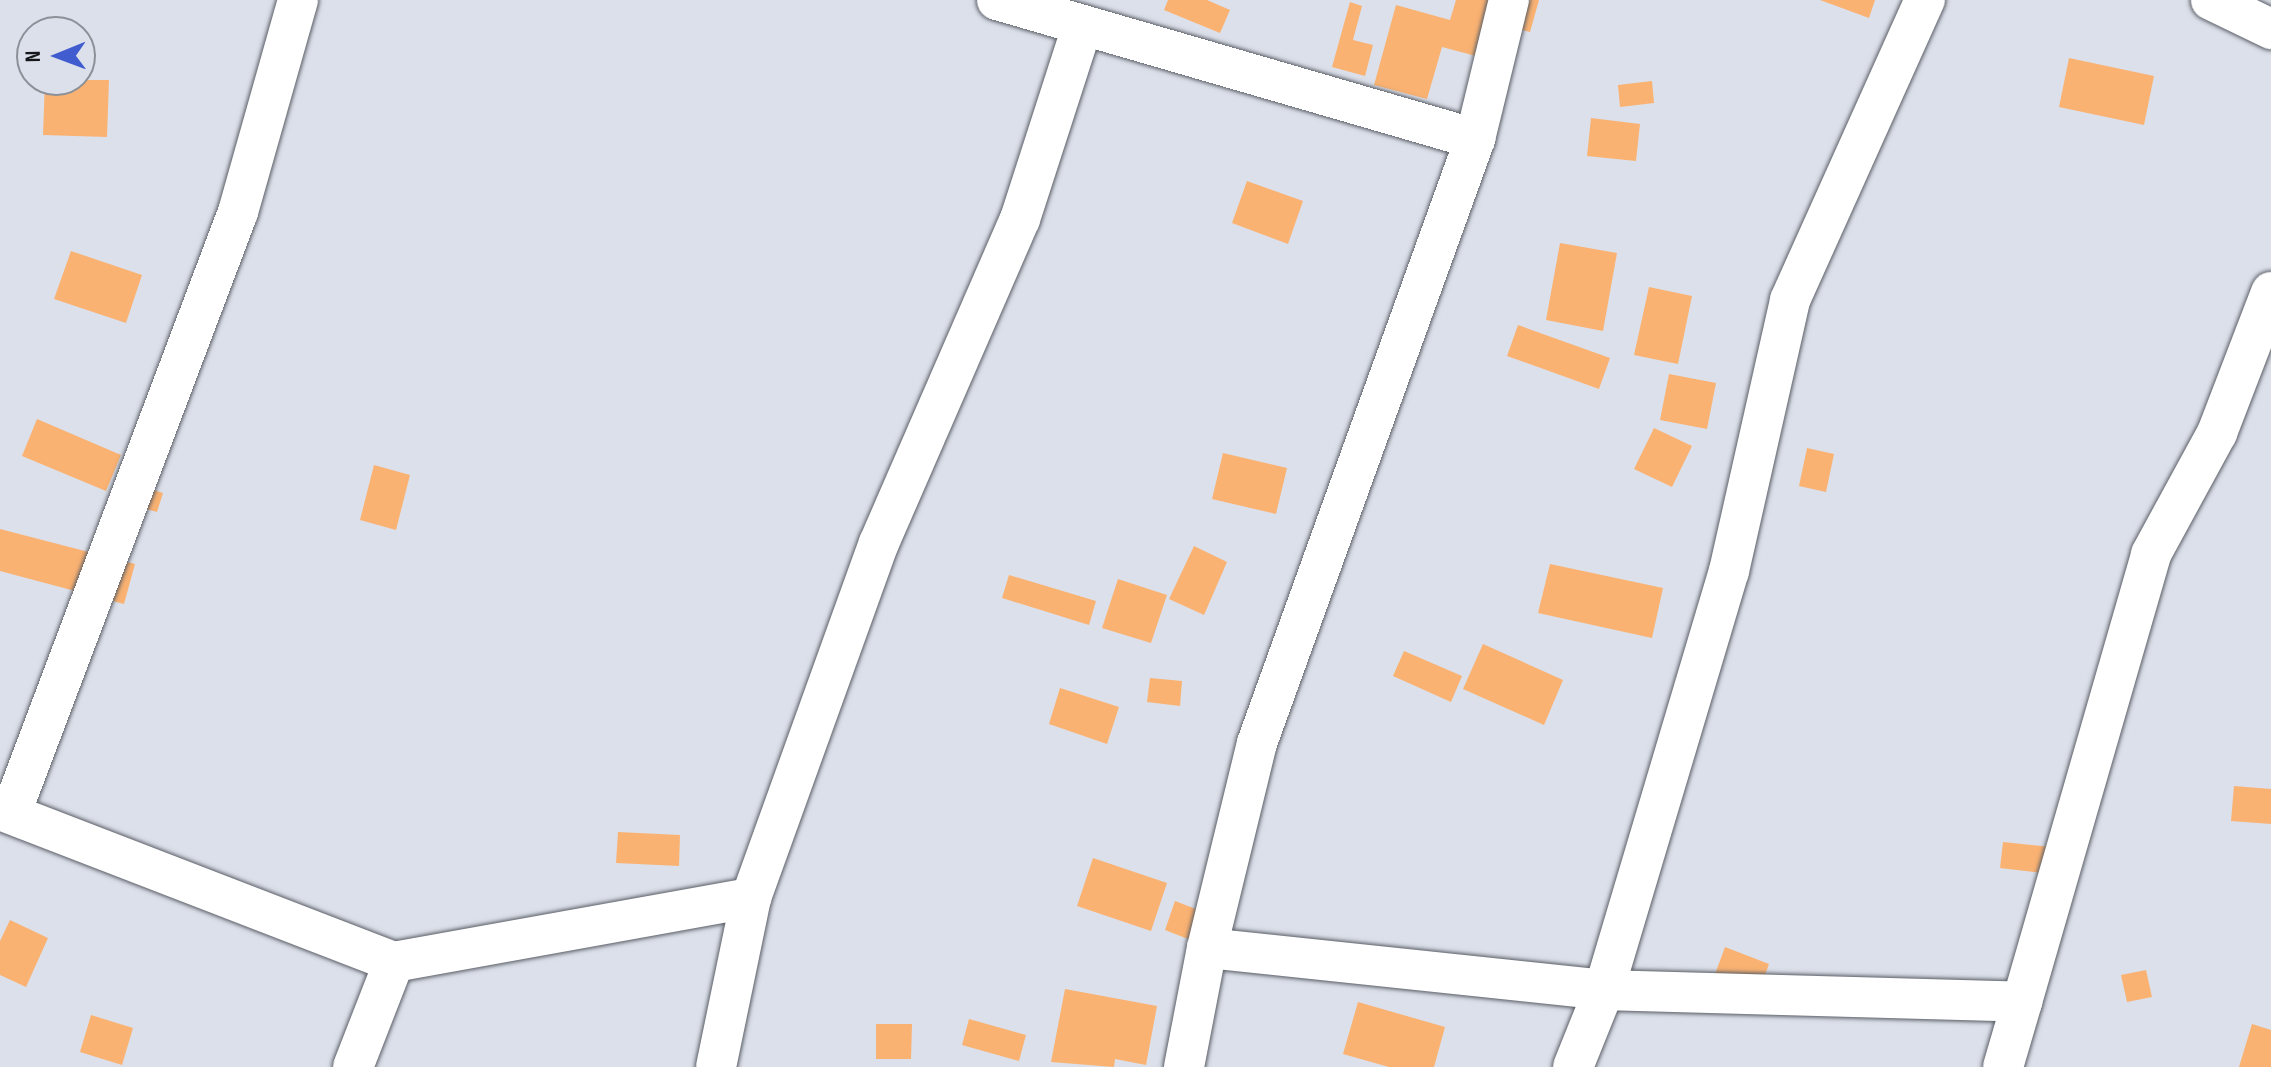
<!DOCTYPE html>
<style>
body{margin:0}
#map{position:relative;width:2271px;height:1067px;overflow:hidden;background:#dce0ea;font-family:"Sofia Sans Condensed",sans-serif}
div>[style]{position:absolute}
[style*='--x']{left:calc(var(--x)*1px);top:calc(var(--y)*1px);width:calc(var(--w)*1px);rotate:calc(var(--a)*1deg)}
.building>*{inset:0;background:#fab272}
.roads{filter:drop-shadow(0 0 2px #5a5e66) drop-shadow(0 0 2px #5a5e66)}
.minor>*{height:40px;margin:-20px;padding:0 20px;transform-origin:20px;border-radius:20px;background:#fff}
span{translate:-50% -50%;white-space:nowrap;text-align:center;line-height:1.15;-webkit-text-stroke:6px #dce0ea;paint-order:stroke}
.north{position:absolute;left:16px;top:16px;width:80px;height:80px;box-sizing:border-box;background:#dce0ea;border:2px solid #8c9097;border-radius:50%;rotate:269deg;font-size:22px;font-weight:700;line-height:32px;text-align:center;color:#15171a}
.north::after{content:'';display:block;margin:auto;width:28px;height:36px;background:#415ccf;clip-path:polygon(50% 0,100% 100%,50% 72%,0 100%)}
</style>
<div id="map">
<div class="building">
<div style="clip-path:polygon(1168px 0,1207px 0,1230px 10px,1220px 33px,1164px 10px)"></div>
<div style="clip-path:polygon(1456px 0,1539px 0,1530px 32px,1515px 28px,1506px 64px,1442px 47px,1427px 99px,1374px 85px,1396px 5px,1450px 20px)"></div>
<div style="clip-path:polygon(1820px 0,1875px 0,1869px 18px)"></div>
<div style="clip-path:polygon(1350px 2px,1362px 6px,1353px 40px,1373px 45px,1365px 76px,1332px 67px)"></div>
<div style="clip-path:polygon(2069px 58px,2154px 76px,2144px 125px,2059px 107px)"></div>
<div style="clip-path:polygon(45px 80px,109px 80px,107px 137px,43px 135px)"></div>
<div style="clip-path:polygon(1652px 81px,1654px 103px,1620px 107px,1618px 85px)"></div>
<div style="clip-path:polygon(1591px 118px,1640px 124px,1636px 161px,1587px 156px)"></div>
<div style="clip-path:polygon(1247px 181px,1303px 201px,1288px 244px,1232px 223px)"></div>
<div style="clip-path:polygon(1560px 243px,1617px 253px,1603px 331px,1546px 320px)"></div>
<div style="clip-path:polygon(71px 251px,142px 275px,126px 323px,54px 299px)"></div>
<div style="clip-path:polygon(1649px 287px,1692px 296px,1678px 364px,1634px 355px)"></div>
<div style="clip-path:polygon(1518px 325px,1610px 358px,1599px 389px,1507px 356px)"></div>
<div style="clip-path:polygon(1669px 374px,1716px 383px,1707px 429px,1660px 420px)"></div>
<div style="clip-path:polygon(37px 419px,121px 455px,106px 491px,22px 456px)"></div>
<div style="clip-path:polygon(1654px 428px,1692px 446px,1672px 487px,1634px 469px)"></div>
<div style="clip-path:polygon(1807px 448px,1834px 454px,1826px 492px,1799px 486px)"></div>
<div style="clip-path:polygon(1223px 453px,1287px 468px,1276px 514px,1212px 499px)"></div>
<div style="clip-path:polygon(374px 465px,410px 475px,396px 530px,360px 520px)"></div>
<div style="clip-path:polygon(138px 485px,163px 493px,157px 512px,132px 505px)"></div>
<div style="clip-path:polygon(0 529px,135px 564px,124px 604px,0 571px)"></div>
<div style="clip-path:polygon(1194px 546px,1227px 562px,1204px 615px,1169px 599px)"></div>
<div style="clip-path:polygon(1550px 564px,1663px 588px,1652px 638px,1538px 613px)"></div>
<div style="clip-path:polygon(1009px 575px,1096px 601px,1089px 625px,1002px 598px)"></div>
<div style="clip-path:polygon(1118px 579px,1167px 595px,1151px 643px,1102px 628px)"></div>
<div style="clip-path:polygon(1483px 644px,1563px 680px,1544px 725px,1463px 689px)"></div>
<div style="clip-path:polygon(1404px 651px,1462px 676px,1451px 702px,1393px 676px)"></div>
<div style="clip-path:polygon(1150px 678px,1182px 681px,1180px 706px,1147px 702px)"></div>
<div style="clip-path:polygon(1060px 688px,1119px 707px,1107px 744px,1049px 724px)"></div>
<div style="clip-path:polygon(2234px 786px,2271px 789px,2271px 824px,2231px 821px)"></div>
<div style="clip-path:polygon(618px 832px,680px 835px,679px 866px,616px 863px)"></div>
<div style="clip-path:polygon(2003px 842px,2061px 848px,2058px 875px,2000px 868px)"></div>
<div style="clip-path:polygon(1093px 858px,1167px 883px,1151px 931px,1077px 906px)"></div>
<div style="clip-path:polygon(1175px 901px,1227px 921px,1216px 950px,1165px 930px)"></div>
<div style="clip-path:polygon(10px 920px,48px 938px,26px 987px,0 975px,0 941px)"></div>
<div style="clip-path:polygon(1725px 947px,1769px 964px,1754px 1005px,1710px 988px)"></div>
<div style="clip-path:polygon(2146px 970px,2152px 997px,2127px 1002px,2121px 975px)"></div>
<div style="clip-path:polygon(1065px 989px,1157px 1006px,1146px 1065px,1115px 1059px,1114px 1067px,1051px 1062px)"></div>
<div style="clip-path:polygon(1358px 1002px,1445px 1027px,1434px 1067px,1389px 1067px,1343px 1054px)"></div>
<div style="clip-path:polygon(91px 1015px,133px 1028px,122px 1065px,80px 1052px)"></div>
<div style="clip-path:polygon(969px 1019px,1026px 1035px,1019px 1061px,962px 1045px)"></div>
<div style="clip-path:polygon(876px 1024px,912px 1024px,911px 1059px,876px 1059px)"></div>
<div style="clip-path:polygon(2252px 1024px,2271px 1030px,2271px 1067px,2239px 1067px)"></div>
</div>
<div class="roads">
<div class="minor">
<div style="--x:997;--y:0;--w:498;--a:16.2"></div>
<div style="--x:2211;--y:0;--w:67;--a:25.8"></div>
<div style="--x:0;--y:810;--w:422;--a:21.1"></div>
<div style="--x:394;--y:962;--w:363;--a:-10.2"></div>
<div style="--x:11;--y:813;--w:642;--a:-69.31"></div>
<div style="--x:238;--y:212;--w:220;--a:-74.2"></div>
<div style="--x:1207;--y:948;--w:399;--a:6"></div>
<div style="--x:1604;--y:990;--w:418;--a:1.6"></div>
<div style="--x:2022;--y:1002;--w:466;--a:-73.9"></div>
<div style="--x:2151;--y:554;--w:138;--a:-61.4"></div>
<div style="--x:2217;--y:433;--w:151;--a:-69"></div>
<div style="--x:353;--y:1067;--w:113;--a:-68.7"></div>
<div style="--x:716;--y:1067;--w:173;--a:-78.3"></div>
<div style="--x:751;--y:898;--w:377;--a:-70.2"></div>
<div style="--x:879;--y:543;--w:353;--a:-66.5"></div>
<div style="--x:1020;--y:219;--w:202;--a:-72.1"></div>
<div style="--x:1184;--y:1067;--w:121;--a:-79.1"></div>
<div style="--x:1207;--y:948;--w:211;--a:-76.3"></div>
<div style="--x:1257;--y:743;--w:642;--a:-70.15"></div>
<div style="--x:1475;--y:139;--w:143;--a:-76.3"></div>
<div style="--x:1573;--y:1067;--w:83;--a:-68.1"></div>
<div style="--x:1604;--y:990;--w:437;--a:-73.4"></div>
<div style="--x:1729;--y:571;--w:278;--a:-77.3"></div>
<div style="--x:1790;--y:300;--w:329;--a:-65.8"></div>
<div style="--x:2003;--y:1067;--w:68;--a:-73.7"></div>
</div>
</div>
<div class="north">N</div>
</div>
